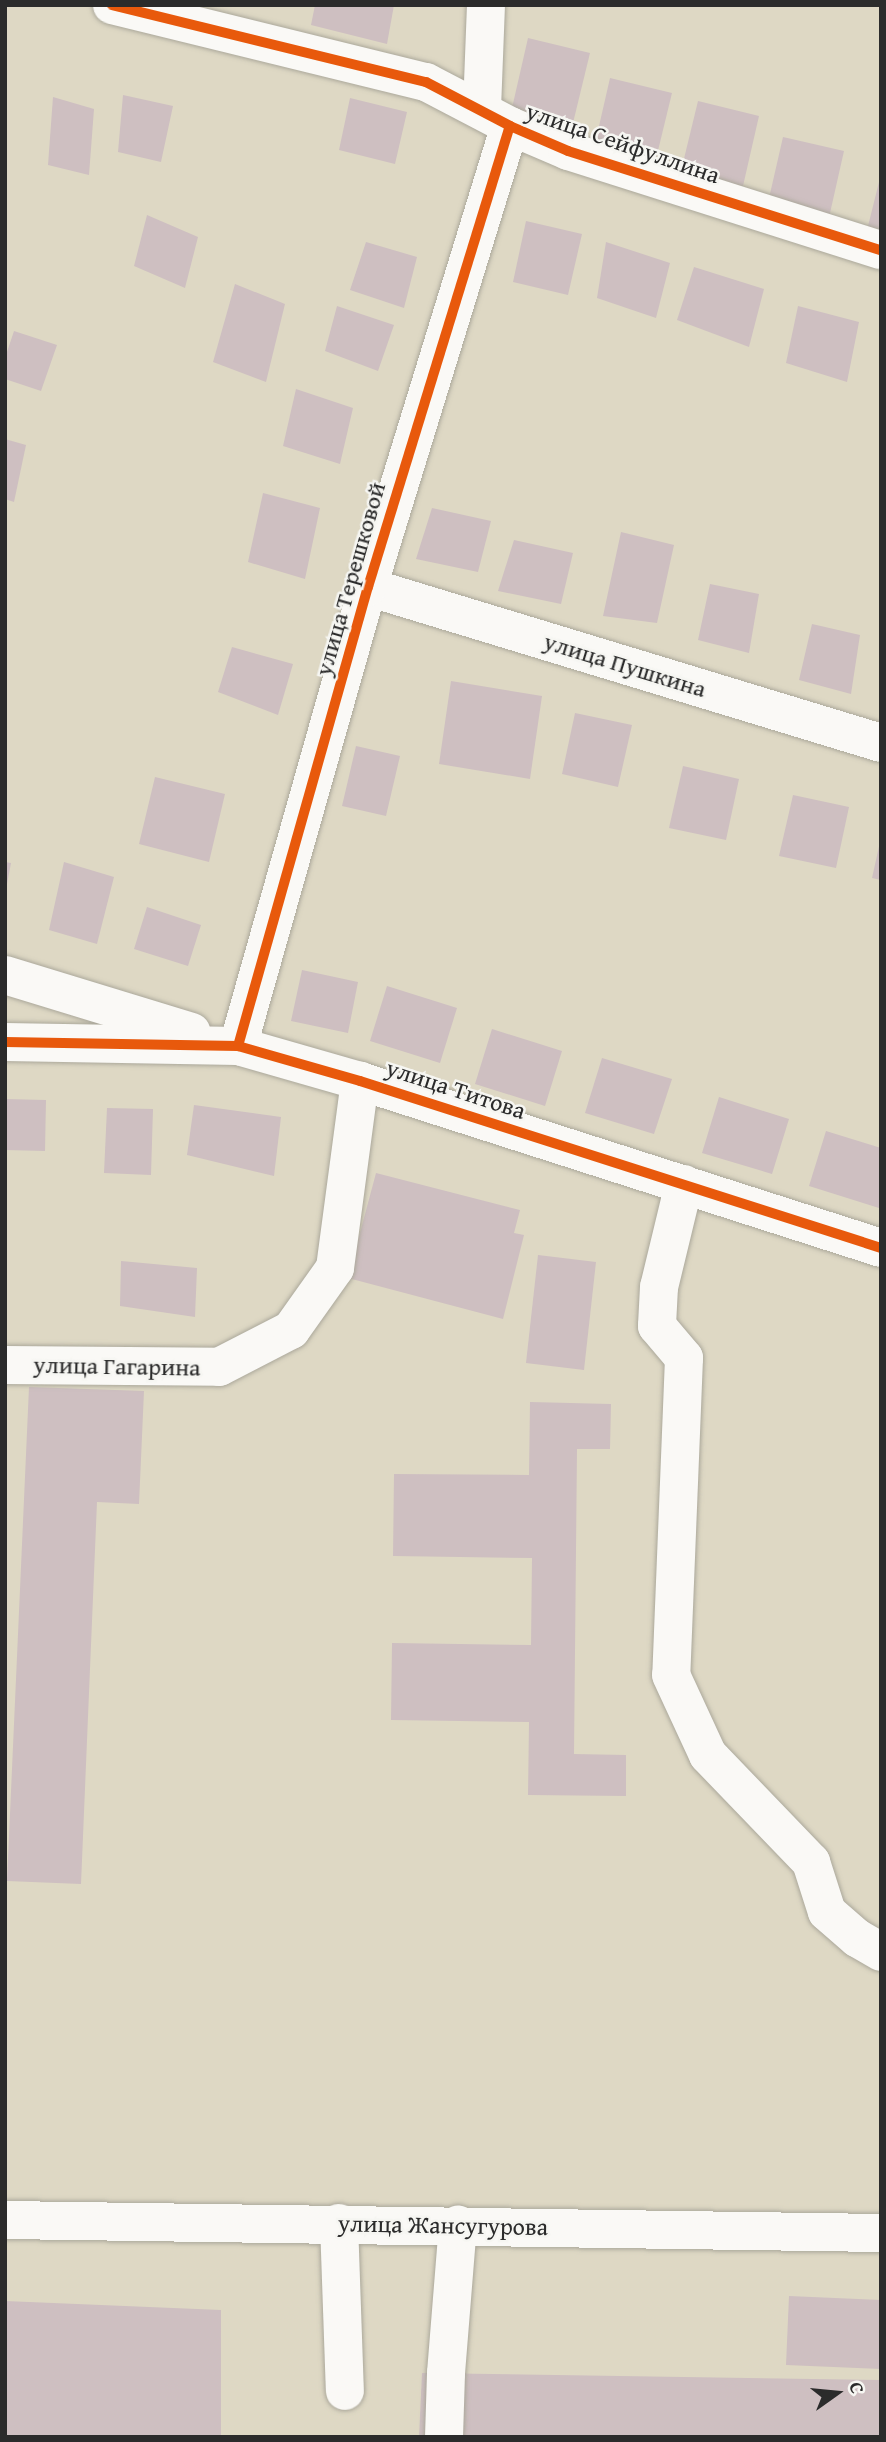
<!DOCTYPE html>
<meta charset="utf-8">
<style>
body{margin:0}
#map{position:relative;width:886px;height:2442px;overflow:hidden;background:#ded8c4;font-family:"Gentium Book Plus",serif}
div>[style]{position:absolute}
[style*='--x']{left:calc(var(--x)*1px);top:calc(var(--y)*1px);width:calc(var(--w)*1px);rotate:calc(var(--a)*1deg)}
.building>*{inset:0;background:#cebfc1}
.roads{filter:drop-shadow(0 0 2px #aba89b) drop-shadow(0 0 2px #aba89b)}
.minor>*{height:38px;margin:-19px;padding:0 19px;transform-origin:19px;border-radius:19px;background:#faf9f6}
.major>*{height:38px;margin:-19px;padding:0 19px;transform-origin:19px;border-radius:19px;background:#faf9f6}
.cycleway>*{height:10px;margin:-5px;padding:0 5px;transform-origin:5px;border-radius:5px;background:#e8590c}
span{translate:-50% -50%;white-space:nowrap;text-align:center;line-height:1.15;-webkit-text-stroke:5px #f6f6f2;paint-order:stroke}
.street-label{font-size:24px;color:#2b2b2b}
.frame{position:absolute;inset:0;border:7px solid #2b2b2b;pointer-events:none}
.north{position:absolute;left:802px;top:2358px;width:70px;height:70px;-webkit-text-stroke:5px #f6f6f2;paint-order:stroke;rotate:75deg;font-size:19px;font-weight:700;line-height:28px;text-align:center;color:#2b2b2b}
.north::after{content:'';display:block;margin:auto;width:24px;height:32px;background:#2b2b2b;clip-path:polygon(50% 0,100% 100%,50% 72%,0 100%)}
</style>
<div id="map">
<div class="building">
<div style="clip-path:polygon(315px 5px,394px 5px,387px 44px,311px 25px)"></div>
<div style="clip-path:polygon(528px 38px,590px 53px,573px 123px,512px 108px)"></div>
<div style="clip-path:polygon(610px 78px,672px 93px,655px 163px,594px 148px)"></div>
<div style="clip-path:polygon(123px 95px,173px 106px,161px 162px,118px 152px)"></div>
<div style="clip-path:polygon(53px 97px,94px 109px,89px 175px,48px 165px)"></div>
<div style="clip-path:polygon(350px 98px,407px 112px,395px 164px,339px 150px)"></div>
<div style="clip-path:polygon(698px 101px,759px 116px,743px 186px,681px 171px)"></div>
<div style="clip-path:polygon(783px 137px,844px 151px,828px 222px,767px 207px)"></div>
<div style="clip-path:polygon(880px 178px,881px 178px,881px 238px,866px 234px)"></div>
<div style="clip-path:polygon(147px 215px,198px 237px,185px 288px,134px 266px)"></div>
<div style="clip-path:polygon(526px 221px,582px 234px,568px 295px,513px 282px)"></div>
<div style="clip-path:polygon(366px 242px,417px 257px,404px 308px,350px 290px)"></div>
<div style="clip-path:polygon(606px 242px,670px 263px,656px 318px,597px 298px)"></div>
<div style="clip-path:polygon(694px 267px,764px 289px,749px 347px,677px 320px)"></div>
<div style="clip-path:polygon(235px 284px,285px 304px,266px 382px,213px 362px)"></div>
<div style="clip-path:polygon(337px 306px,394px 325px,378px 371px,325px 351px)"></div>
<div style="clip-path:polygon(798px 306px,859px 322px,847px 382px,786px 363px)"></div>
<div style="clip-path:polygon(14px 331px,57px 345px,41px 391px,5px 379px,5px 358px)"></div>
<div style="clip-path:polygon(296px 389px,353px 408px,340px 464px,283px 446px)"></div>
<div style="clip-path:polygon(5px 439px,26px 445px,14px 502px,5px 499px)"></div>
<div style="clip-path:polygon(263px 493px,320px 508px,305px 579px,248px 562px)"></div>
<div style="clip-path:polygon(432px 508px,491px 521px,478px 572px,416px 559px)"></div>
<div style="clip-path:polygon(621px 532px,674px 545px,657px 623px,603px 616px)"></div>
<div style="clip-path:polygon(514px 540px,573px 553px,561px 604px,498px 591px)"></div>
<div style="clip-path:polygon(710px 584px,759px 594px,749px 653px,698px 640px)"></div>
<div style="clip-path:polygon(812px 624px,860px 635px,851px 694px,799px 680px)"></div>
<div style="clip-path:polygon(232px 647px,293px 664px,278px 715px,218px 692px)"></div>
<div style="clip-path:polygon(451px 681px,542px 696px,530px 779px,439px 764px)"></div>
<div style="clip-path:polygon(575px 713px,632px 725px,618px 787px,562px 774px)"></div>
<div style="clip-path:polygon(356px 746px,400px 756px,386px 816px,342px 806px)"></div>
<div style="clip-path:polygon(683px 766px,739px 779px,726px 840px,669px 828px)"></div>
<div style="clip-path:polygon(155px 777px,225px 794px,209px 862px,139px 844px)"></div>
<div style="clip-path:polygon(793px 795px,849px 807px,836px 868px,779px 856px)"></div>
<div style="clip-path:polygon(880px 842px,881px 842px,881px 880px,872px 878px)"></div>
<div style="clip-path:polygon(5px 862px,11px 863px,7px 884px,5px 884px)"></div>
<div style="clip-path:polygon(64px 862px,114px 877px,97px 944px,49px 930px)"></div>
<div style="clip-path:polygon(147px 907px,201px 925px,188px 966px,134px 949px)"></div>
<div style="clip-path:polygon(302px 970px,358px 982px,348px 1033px,291px 1021px)"></div>
<div style="clip-path:polygon(387px 986px,457px 1008px,440px 1063px,370px 1041px)"></div>
<div style="clip-path:polygon(492px 1029px,562px 1051px,545px 1106px,475px 1084px)"></div>
<div style="clip-path:polygon(602px 1058px,672px 1079px,654px 1134px,585px 1113px)"></div>
<div style="clip-path:polygon(719px 1097px,789px 1119px,772px 1174px,702px 1153px)"></div>
<div style="clip-path:polygon(5px 1099px,46px 1100px,45px 1151px,5px 1150px)"></div>
<div style="clip-path:polygon(194px 1105px,281px 1117px,274px 1176px,187px 1155px)"></div>
<div style="clip-path:polygon(107px 1108px,153px 1109px,151px 1175px,104px 1173px)"></div>
<div style="clip-path:polygon(826px 1131px,881px 1148px,879px 1208px,809px 1186px)"></div>
<div style="clip-path:polygon(376px 1173px,520px 1210px,514px 1233px,524px 1235px,503px 1319px,348px 1278px)"></div>
<div style="clip-path:polygon(538px 1255px,596px 1262px,584px 1370px,526px 1363px)"></div>
<div style="clip-path:polygon(121px 1261px,197px 1268px,195px 1317px,120px 1306px)"></div>
<div style="clip-path:polygon(29px 1387px,144px 1391px,139px 1504px,97px 1502px,81px 1884px,7px 1881px)"></div>
<div style="clip-path:polygon(530px 1402px,611px 1404px,610px 1449px,577px 1449px,574px 1754px,626px 1755px,626px 1796px,528px 1795px,529px 1722px,391px 1720px,392px 1643px,531px 1645px,532px 1558px,393px 1556px,394px 1474px,529px 1475px)"></div>
<div style="clip-path:polygon(789px 2296px,881px 2300px,881px 2369px,786px 2365px)"></div>
<div style="clip-path:polygon(5px 2301px,221px 2310px,221px 2437px,5px 2437px)"></div>
<div style="clip-path:polygon(422px 2373px,881px 2380px,881px 2437px,419px 2437px)"></div>
</div>
<div class="roads">
<div class="minor">
<div style="--x:112;--y:5;--w:323;--a:13.8"></div>
<div style="--x:426;--y:82;--w:95;--a:27.6"></div>
<div style="--x:510;--y:126;--w:63;--a:23.3"></div>
<div style="--x:568;--y:151;--w:328;--a:17.6"></div>
<div style="--x:482;--y:109;--w:104;--a:-87.8"></div>
<div style="--x:368;--y:587;--w:536;--a:16.91"></div>
<div style="--x:5;--y:975;--w:195;--a:17"></div>
<div style="--x:5;--y:1042;--w:233;--a:1"></div>
<div style="--x:238;--y:1046;--w:127;--a:16"></div>
<div style="--x:360;--y:1081;--w:547;--a:17.77"></div>
<div style="--x:238;--y:1046;--w:477;--a:-74.2"></div>
<div style="--x:368;--y:587;--w:482;--a:-72.9"></div>
<div style="--x:684;--y:1184;--w:106;--a:103.6"></div>
<div style="--x:659;--y:1287;--w:39;--a:93"></div>
<div style="--x:657;--y:1326;--w:42;--a:49.8"></div>
<div style="--x:684;--y:1358;--w:317;--a:92.3"></div>
<div style="--x:671;--y:1675;--w:88;--a:65.2"></div>
<div style="--x:708;--y:1755;--w:149;--a:46.1"></div>
<div style="--x:811;--y:1862;--w:52;--a:72.3"></div>
<div style="--x:827;--y:1912;--w:40;--a:41"></div>
<div style="--x:857;--y:1938;--w:28;--a:30"></div>
<div style="--x:5;--y:1365;--w:214;--a:0.5"></div>
<div style="--x:219;--y:1367;--w:81;--a:-27.2"></div>
<div style="--x:291;--y:1330;--w:76;--a:-54.6"></div>
<div style="--x:335;--y:1268;--w:189;--a:-82.4"></div>
<div style="--x:339;--y:2223;--w:168;--a:88"></div>
<div style="--x:444;--y:2437;--w:64;--a:-88.2"></div>
<div style="--x:446;--y:2373;--w:149;--a:-85.4"></div>
</div>
<div class="major">
<div style="--x:5;--y:2220;--w:876;--a:0.85"></div>
</div>
</div>
<div class="cycleway">
<div style="--x:112;--y:5;--w:323;--a:13.8"></div>
<div style="--x:426;--y:82;--w:95;--a:27.6"></div>
<div style="--x:510;--y:126;--w:63;--a:23.3"></div>
<div style="--x:568;--y:151;--w:328;--a:17.6"></div>
<div style="--x:5;--y:1042;--w:233;--a:1"></div>
<div style="--x:238;--y:1046;--w:127;--a:16"></div>
<div style="--x:360;--y:1081;--w:547;--a:17.77"></div>
<div style="--x:238;--y:1046;--w:477;--a:-74.2"></div>
<div style="--x:368;--y:587;--w:482;--a:-72.9"></div>
</div>
<div class="street-label">
<span style="left:623px;top:143px;rotate:19deg">улица Сейфуллина</span>
<span style="left:350px;top:579px;rotate:-74deg">улица Терешковой</span>
<span style="left:625px;top:665px;rotate:17deg">улица Пушкина</span>
<span style="left:456px;top:1089px;rotate:18deg">улица Титова</span>
<span style="left:117px;top:1366px;rotate:1deg">улица Гагарина</span>
<span style="left:443px;top:2225px;rotate:1deg">улица Жансугурова</span>
</div>
<div class="frame"></div>
<div class="north">С</div>
</div>
